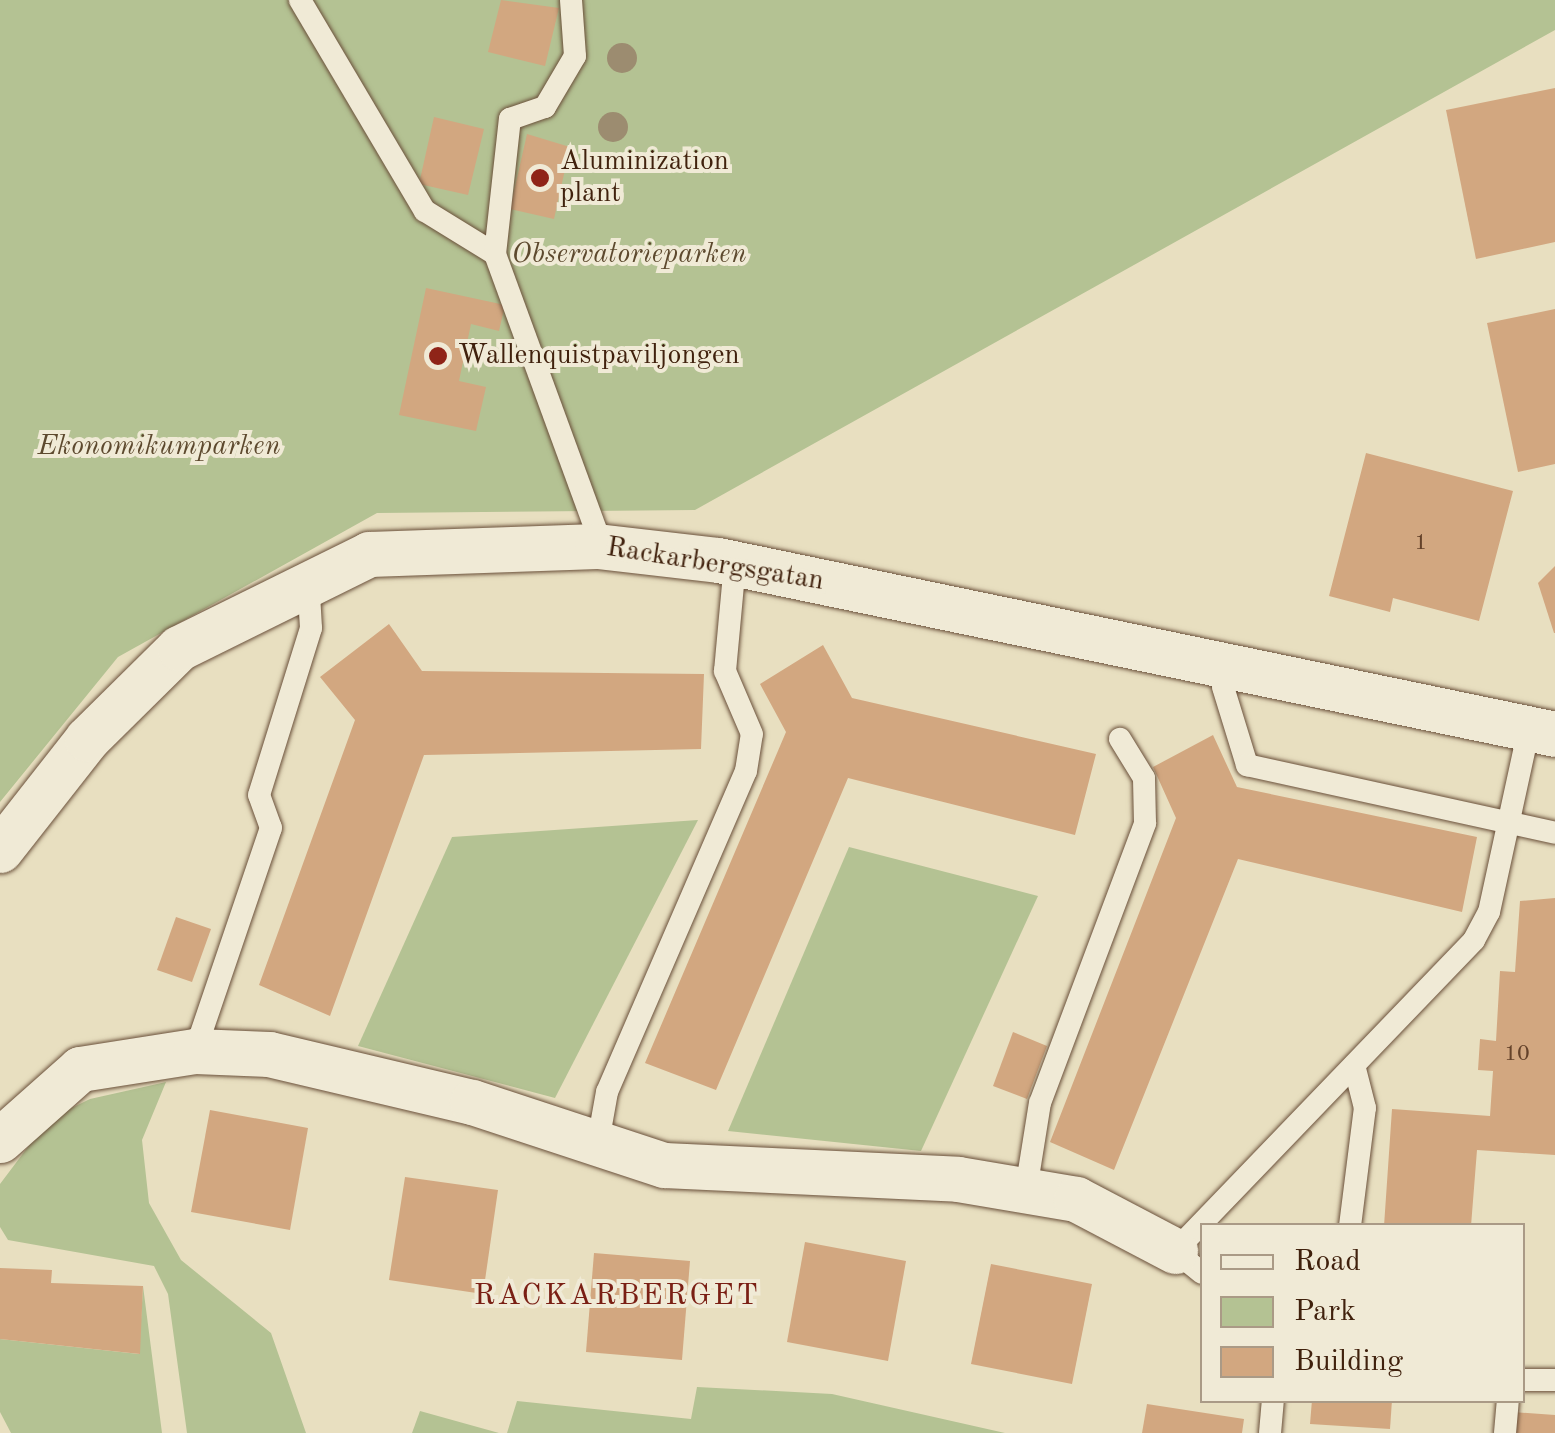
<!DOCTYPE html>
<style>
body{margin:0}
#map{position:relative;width:1555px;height:1433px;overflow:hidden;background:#e8dfc0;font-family:"Old Standard TT",serif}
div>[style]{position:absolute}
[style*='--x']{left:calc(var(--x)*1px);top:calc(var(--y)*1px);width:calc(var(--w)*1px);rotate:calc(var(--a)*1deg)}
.green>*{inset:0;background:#b4c293}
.building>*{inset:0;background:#d2a780}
.roads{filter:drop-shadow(0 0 2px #6a503a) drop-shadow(0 0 2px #6a503a)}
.service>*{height:22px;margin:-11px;padding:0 11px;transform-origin:11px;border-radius:11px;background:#f0ead6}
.minor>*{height:45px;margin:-22.5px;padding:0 22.5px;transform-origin:22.5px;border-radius:22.5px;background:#f0ead6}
.trees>*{width:30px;height:30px;margin:-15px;border-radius:50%;background:#9c8c70}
.dots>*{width:28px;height:28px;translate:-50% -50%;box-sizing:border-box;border:5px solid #f0ead6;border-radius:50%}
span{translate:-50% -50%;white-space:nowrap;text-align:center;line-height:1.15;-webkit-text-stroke:8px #f0ead6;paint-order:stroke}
.number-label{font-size:22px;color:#64422a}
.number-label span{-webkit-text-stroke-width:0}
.poi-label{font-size:28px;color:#40210d}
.left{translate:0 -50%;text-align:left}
.park-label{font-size:28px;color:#5d492e;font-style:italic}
.street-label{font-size:28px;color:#40210d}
.neighbourhood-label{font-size:30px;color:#7a1f14;letter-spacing:2.5px}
.legend{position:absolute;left:1200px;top:1223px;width:325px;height:180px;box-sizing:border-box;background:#f0ead6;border:2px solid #aa9a86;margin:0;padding:12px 18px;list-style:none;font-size:30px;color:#40210d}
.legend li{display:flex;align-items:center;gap:20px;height:50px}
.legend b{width:50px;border:2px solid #aa9a86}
</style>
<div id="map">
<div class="green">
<div style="clip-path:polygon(0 0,1555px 0,1555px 30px,695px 510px,377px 513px,118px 657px,0 802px)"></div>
<div style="clip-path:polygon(698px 820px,555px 1098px,358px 1046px,452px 837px)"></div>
<div style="clip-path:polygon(849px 847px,1038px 896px,921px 1151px,728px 1131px)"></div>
<div style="clip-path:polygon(166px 1082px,142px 1140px,149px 1203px,181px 1260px,271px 1333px,306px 1433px,187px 1433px,168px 1294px,154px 1266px,8px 1240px,0 1227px,0 1184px,49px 1119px,90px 1099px)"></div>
<div style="clip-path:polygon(143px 1286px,162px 1433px,11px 1433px,0 1412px,0 1339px,139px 1354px)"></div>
<div style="clip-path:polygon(697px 1387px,832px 1394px,1005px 1433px,507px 1433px,517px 1401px,691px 1419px)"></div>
<div style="clip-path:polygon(420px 1411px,499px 1433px,412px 1433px)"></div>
</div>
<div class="building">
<div style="clip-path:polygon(501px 0,559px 8px,545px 66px,488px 52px)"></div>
<div style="clip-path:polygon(1555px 88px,1555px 242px,1476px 259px,1446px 110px)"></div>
<div style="clip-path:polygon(434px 117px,484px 129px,468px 195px,419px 184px)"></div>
<div style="clip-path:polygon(527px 134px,570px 147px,554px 219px,510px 209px)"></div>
<div style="clip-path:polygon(426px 288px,505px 305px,499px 331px,471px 324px,459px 381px,486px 387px,476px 431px,399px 415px)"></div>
<div style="clip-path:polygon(1555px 309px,1555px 464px,1518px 472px,1487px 323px)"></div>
<div style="clip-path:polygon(1366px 453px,1513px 491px,1479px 621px,1393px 598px,1390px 612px,1329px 596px)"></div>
<div style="clip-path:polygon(1555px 566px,1555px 633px,1554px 633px,1538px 583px)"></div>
<div style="clip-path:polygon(389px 624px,422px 671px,704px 674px,701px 749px,424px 755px,330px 1016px,259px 985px,355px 720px,320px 677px)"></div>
<div style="clip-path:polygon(823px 645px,852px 698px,1096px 754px,1075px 835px,848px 778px,716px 1090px,645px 1063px,786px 732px,760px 684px)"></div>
<div style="clip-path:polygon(1213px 735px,1237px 787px,1477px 837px,1462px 912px,1238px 859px,1114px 1170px,1050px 1142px,1176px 818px,1153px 767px)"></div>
<div style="clip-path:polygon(1555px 898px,1555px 1155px,1477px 1150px,1471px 1226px,1384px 1226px,1392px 1109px,1490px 1116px,1493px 1071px,1478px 1070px,1480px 1039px,1496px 1041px,1500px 971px,1515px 972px,1520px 901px)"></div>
<div style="clip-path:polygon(176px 917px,211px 929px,192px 982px,157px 970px)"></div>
<div style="clip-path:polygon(1013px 1032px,1047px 1046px,1027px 1099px,993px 1086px)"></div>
<div style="clip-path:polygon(210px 1110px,308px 1128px,290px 1230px,191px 1212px)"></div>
<div style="clip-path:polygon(405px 1177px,498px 1190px,483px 1294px,389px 1280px)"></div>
<div style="clip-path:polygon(805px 1242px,906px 1261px,888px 1361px,787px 1342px)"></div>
<div style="clip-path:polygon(594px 1253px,690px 1261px,682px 1360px,586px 1352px)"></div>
<div style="clip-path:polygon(991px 1264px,1092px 1284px,1072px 1384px,971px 1364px)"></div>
<div style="clip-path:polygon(0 1268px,52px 1270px,51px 1283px,143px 1286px,140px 1354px,0 1339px)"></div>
<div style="clip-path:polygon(1312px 1400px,1392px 1400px,1390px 1429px,1310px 1424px)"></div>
<div style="clip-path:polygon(1147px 1404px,1244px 1419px,1242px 1433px,1142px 1433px)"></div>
<div style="clip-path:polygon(1512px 1412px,1555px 1415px,1555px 1433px,1510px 1433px)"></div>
</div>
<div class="roads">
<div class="service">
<div style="--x:300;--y:0;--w:245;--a:59.4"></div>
<div style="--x:425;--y:211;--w:82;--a:31.6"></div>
<div style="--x:495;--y:254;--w:311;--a:69.9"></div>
<div style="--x:495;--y:254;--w:136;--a:-83.7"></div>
<div style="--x:510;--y:119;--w:37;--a:-19"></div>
<div style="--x:545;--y:107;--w:59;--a:-59.5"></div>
<div style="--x:575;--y:56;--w:56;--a:-94.1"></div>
<div style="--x:1230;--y:663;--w:25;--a:106"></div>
<div style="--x:1223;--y:687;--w:82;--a:72.9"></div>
<div style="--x:1247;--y:765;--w:315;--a:12.4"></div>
<div style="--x:195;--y:1051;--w:236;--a:-71.2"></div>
<div style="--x:271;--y:828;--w:35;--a:-110"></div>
<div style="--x:259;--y:795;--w:175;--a:-72.7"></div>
<div style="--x:311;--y:628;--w:50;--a:-93.4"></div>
<div style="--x:598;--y:1142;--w:51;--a:-79.8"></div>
<div style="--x:607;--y:1092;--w:350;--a:-66.6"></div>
<div style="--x:746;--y:771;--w:37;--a:-81"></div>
<div style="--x:752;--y:734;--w:69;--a:-113.2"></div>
<div style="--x:725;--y:671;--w:108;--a:-84.7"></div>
<div style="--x:1026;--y:1190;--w:88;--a:-80.9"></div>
<div style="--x:1040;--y:1103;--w:299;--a:-69.4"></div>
<div style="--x:1145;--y:823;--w:45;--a:-91.3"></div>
<div style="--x:1144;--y:778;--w:46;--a:-121.6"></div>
<div style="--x:1350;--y:1226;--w:119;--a:-82.8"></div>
<div style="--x:1365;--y:1108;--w:44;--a:-104.3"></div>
<div style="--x:1202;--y:1273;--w:35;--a:-141"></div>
<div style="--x:1175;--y:1251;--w:431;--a:-46.1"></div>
<div style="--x:1474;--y:940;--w:32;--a:-62"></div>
<div style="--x:1489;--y:912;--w:187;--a:-77.7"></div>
<div style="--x:1522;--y:1380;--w:33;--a:0"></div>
<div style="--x:1270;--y:1433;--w:33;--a:-85"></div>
<div style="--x:1505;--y:1433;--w:33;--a:-85"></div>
</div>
<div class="minor">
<div style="--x:0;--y:850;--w:141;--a:-51.9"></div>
<div style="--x:87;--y:739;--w:129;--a:-44.7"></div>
<div style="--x:179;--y:648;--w:212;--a:-26.3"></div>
<div style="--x:369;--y:554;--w:228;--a:-2"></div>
<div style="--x:597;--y:546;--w:122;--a:6.6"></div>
<div style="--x:718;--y:560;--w:855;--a:11.74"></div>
<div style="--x:0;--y:1140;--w:107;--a:-41.6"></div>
<div style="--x:80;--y:1069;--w:116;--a:-8.9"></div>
<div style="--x:195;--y:1051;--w:74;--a:2.3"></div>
<div style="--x:269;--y:1054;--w:209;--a:13.3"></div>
<div style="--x:472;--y:1102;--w:202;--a:18.2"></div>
<div style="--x:664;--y:1165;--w:294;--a:2.7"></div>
<div style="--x:958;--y:1179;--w:120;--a:9.6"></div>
<div style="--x:1076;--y:1199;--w:112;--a:27.7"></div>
</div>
</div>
<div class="trees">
<div style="left:622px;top:58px"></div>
<div style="left:613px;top:127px"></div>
</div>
<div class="dots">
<div style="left:540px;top:178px;background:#8f2418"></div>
<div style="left:438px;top:356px;background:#8f2418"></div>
</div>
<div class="number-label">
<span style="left:1421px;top:544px">1</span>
<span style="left:1517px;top:1055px">10</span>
</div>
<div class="poi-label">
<span class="left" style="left:560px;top:178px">Aluminization<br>plant</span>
<span class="left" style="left:458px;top:356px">Wallenquistpaviljongen</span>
</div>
<div class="park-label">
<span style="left:629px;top:255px">Observatorieparken</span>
<span style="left:159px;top:447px">Ekonomikumparken</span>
</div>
<div class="street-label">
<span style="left:715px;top:565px;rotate:9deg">Rackarbergsgatan</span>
</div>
<div class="neighbourhood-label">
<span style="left:617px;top:1296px">RACKARBERGET</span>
</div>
<ul class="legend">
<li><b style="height:12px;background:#f0ead6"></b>Road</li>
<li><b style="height:28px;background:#b4c293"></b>Park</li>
<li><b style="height:28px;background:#d2a780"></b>Building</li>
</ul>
</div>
